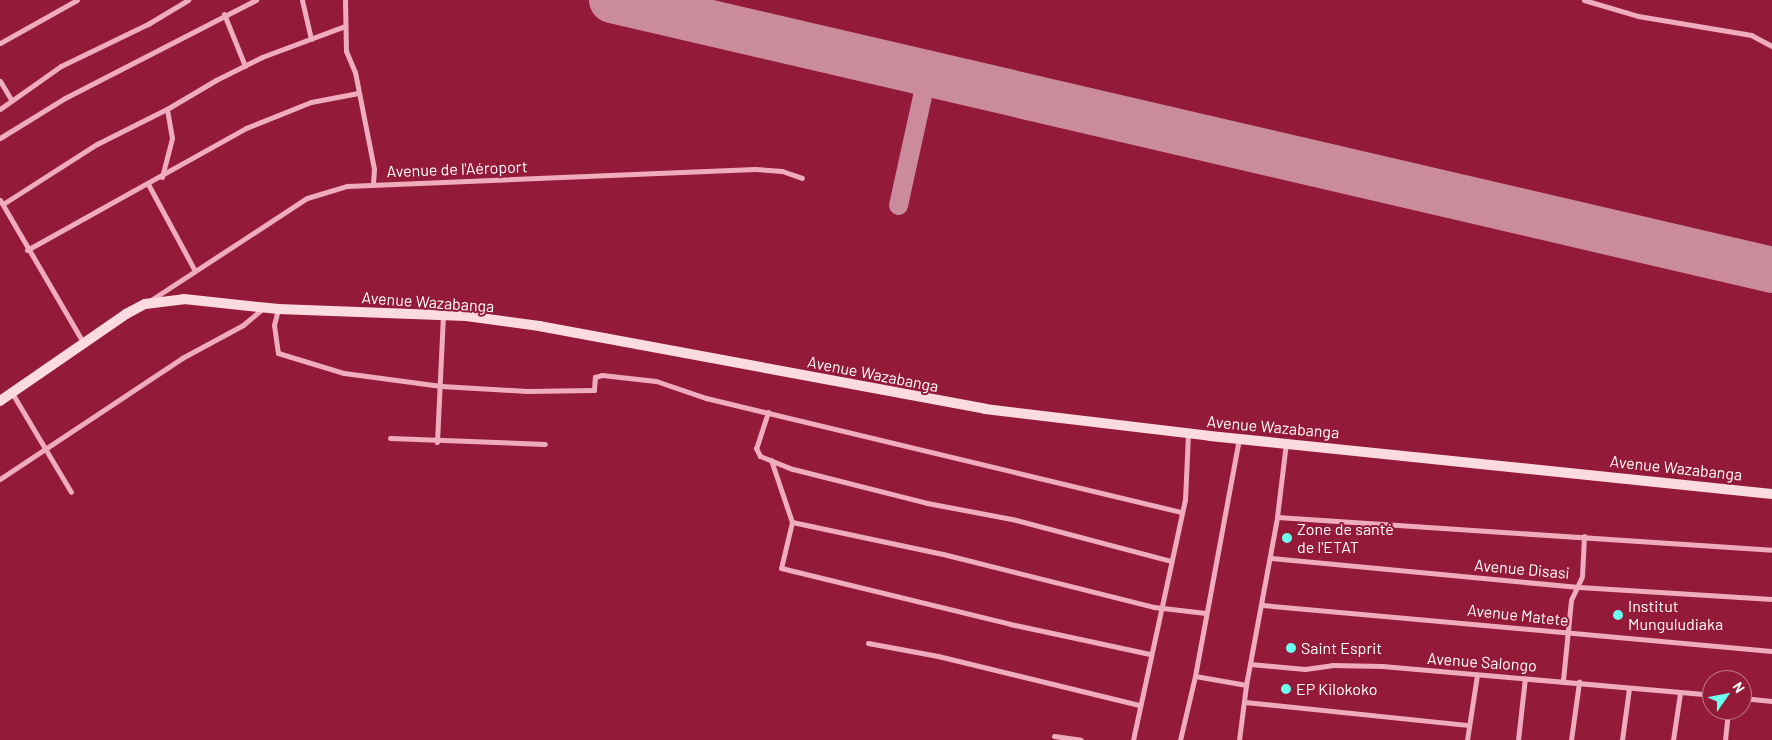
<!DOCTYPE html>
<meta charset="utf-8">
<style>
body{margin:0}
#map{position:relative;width:1772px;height:740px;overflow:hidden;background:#941a39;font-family:Barlow,sans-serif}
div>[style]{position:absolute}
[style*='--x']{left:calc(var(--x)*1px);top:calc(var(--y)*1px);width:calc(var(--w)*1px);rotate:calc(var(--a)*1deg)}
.taxiway>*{height:19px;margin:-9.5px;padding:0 9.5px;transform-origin:9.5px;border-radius:9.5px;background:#ca8c9c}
.runway>*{height:46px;margin:-23px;padding:0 23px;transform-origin:23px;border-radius:23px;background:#ca8c9c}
.minor>*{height:5px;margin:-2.5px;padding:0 2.5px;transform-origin:2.5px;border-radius:2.5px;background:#efacbe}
.secondary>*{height:10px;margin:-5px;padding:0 5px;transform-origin:5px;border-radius:5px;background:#fbdae2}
.dots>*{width:14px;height:14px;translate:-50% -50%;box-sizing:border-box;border:2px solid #941a39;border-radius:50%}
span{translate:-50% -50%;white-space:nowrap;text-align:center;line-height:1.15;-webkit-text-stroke:4px #941a39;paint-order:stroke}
.street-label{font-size:16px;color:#fff}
.poi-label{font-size:16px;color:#fff}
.left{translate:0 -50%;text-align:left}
.north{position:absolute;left:1702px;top:670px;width:50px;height:50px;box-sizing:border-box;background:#941a39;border:1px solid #bf7688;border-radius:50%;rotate:57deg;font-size:14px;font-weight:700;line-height:20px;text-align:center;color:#fff}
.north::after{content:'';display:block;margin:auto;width:18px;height:22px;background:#6bffef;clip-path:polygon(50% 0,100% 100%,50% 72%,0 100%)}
</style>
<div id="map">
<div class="taxiway">
<div style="--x:898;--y:205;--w:135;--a:-77.6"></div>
</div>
<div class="runway">
<div style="--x:612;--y:0;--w:1191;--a:13.1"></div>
</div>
<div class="minor">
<div style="--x:302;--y:0;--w:40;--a:77"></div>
<div style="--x:345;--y:0;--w:51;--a:88.9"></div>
<div style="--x:346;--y:51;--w:23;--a:67"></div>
<div style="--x:355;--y:72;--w:99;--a:78.9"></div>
<div style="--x:374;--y:169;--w:16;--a:94"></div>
<div style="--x:1584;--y:0;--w:56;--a:16.5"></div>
<div style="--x:1638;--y:16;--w:115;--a:9.5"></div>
<div style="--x:1751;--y:35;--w:24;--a:28"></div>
<div style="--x:224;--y:14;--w:56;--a:68"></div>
<div style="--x:0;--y:43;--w:88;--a:-29.2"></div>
<div style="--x:0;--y:81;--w:23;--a:59"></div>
<div style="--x:0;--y:109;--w:75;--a:-35.2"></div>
<div style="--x:61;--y:66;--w:97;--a:-25.8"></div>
<div style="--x:148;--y:24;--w:47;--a:-31"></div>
<div style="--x:0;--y:138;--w:76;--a:-31.6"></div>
<div style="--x:65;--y:98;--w:215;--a:-27.2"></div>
<div style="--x:162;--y:177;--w:40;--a:-75.6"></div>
<div style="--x:172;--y:138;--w:29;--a:-100"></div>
<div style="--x:148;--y:184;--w:99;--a:61.6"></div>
<div style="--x:0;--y:200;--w:167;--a:59.7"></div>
<div style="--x:3;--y:204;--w:112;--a:-32.6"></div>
<div style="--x:97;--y:144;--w:78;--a:-26.6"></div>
<div style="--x:167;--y:109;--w:57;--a:-30.6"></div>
<div style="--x:216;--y:80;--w:51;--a:-26.6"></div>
<div style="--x:262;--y:57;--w:89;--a:-20.5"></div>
<div style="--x:27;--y:250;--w:251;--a:-29.1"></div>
<div style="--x:246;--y:128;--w:70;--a:-21.8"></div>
<div style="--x:311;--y:102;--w:48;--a:-10.8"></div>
<div style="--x:151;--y:300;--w:186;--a:-33.2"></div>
<div style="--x:307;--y:198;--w:42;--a:-16.7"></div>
<div style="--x:347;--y:186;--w:408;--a:-2.4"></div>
<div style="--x:755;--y:169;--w:27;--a:4"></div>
<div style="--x:782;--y:171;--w:21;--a:19"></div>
<div style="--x:278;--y:309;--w:16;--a:104"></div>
<div style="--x:274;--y:325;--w:28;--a:82"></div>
<div style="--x:278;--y:353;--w:69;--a:16.9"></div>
<div style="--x:344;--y:373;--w:98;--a:7.6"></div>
<div style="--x:441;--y:386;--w:86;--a:3.3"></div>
<div style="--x:527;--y:391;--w:67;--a:-0.9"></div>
<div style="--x:594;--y:390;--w:13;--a:-86"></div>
<div style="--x:595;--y:377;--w:7;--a:-16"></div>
<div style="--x:602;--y:375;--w:54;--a:6.3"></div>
<div style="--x:656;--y:381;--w:53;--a:18.8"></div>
<div style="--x:706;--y:398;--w:489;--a:13.5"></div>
<div style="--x:12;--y:393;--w:115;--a:59.2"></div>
<div style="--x:768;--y:412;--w:38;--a:108"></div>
<div style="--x:756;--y:448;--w:9;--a:63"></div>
<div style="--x:760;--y:456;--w:35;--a:22"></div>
<div style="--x:793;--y:469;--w:138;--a:14.2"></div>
<div style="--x:927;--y:503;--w:86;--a:10.7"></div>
<div style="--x:1012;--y:519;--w:164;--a:14.8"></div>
<div style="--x:390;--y:438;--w:155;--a:2.2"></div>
<div style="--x:437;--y:442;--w:127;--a:-87.3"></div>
<div style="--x:771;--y:460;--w:65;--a:71.3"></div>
<div style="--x:792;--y:522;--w:47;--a:103.4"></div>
<div style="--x:781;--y:568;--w:236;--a:13.7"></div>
<div style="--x:1010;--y:624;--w:143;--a:12.1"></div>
<div style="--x:0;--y:479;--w:219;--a:-33.6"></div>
<div style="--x:182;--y:358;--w:69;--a:-28.4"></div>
<div style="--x:243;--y:325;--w:26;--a:-40"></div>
<div style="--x:1277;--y:517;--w:496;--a:3.8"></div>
<div style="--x:792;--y:522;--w:154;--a:12"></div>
<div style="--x:943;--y:554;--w:218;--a:14.1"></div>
<div style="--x:1154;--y:607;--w:52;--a:6.6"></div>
<div style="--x:1271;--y:558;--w:309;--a:5.4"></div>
<div style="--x:1579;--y:587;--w:193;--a:3.6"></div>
<div style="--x:1262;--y:605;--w:512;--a:5.15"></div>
<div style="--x:868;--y:643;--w:71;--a:10.5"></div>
<div style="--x:938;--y:656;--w:207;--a:13.7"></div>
<div style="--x:1250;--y:664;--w:55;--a:5.2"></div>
<div style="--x:1305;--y:669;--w:27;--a:-8"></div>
<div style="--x:1332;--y:665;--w:50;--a:1.1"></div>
<div style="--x:1382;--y:666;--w:331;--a:5"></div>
<div style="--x:1195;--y:676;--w:52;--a:10"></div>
<div style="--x:1563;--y:680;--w:80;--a:-84.3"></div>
<div style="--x:1571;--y:600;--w:26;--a:-65"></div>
<div style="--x:1582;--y:576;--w:40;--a:-87.1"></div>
<div style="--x:1742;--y:698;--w:30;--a:6"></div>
<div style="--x:1245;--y:702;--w:225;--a:5.9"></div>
<div style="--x:1054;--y:736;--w:27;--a:8"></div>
<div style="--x:1133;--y:740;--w:246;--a:-77.8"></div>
<div style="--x:1185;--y:500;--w:66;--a:-87.4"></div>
<div style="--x:1180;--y:740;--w:66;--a:-76.8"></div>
<div style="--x:1195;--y:676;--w:241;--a:-79.5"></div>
<div style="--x:1239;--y:740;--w:55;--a:-82.7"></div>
<div style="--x:1246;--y:685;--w:171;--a:-79.5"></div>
<div style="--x:1277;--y:517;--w:75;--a:-83.1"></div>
<div style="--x:1467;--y:740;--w:66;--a:-81.3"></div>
<div style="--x:1518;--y:740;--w:62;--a:-83.6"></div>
<div style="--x:1571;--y:740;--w:59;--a:-82.1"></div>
<div style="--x:1622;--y:740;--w:52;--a:-82.3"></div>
<div style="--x:1673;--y:740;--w:48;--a:-81.5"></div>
<div style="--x:1725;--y:740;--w:30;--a:-84"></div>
</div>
<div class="secondary">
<div style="--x:0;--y:401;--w:153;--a:-34.6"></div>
<div style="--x:126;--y:314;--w:21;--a:-28"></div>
<div style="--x:145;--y:304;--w:39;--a:-7"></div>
<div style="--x:184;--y:299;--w:95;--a:6.1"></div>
<div style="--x:278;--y:309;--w:188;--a:2.1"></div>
<div style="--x:466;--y:316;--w:74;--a:7.8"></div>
<div style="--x:539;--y:326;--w:454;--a:10.5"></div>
<div style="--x:985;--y:409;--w:227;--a:6.8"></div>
<div style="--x:1210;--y:436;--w:565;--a:5.89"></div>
</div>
<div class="dots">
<div style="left:1287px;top:538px;background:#6bffef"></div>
<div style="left:1618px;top:615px;background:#6bffef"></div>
<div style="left:1291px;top:648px;background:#6bffef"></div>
<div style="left:1286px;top:689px;background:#6bffef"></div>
</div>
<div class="street-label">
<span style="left:457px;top:169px;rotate:-2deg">Avenue de l'Aéroport</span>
<span style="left:428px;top:302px;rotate:4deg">Avenue Wazabanga</span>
<span style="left:873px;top:374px;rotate:11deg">Avenue Wazabanga</span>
<span style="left:1273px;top:427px;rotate:5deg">Avenue Wazabanga</span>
<span style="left:1676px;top:468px;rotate:6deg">Avenue Wazabanga</span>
<span style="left:1522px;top:569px;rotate:5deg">Avenue Disasi</span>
<span style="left:1518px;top:615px;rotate:6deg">Avenue Matete</span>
<span style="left:1482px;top:662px;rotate:4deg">Avenue Salongo</span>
</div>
<div class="poi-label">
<span class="left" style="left:1297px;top:538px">Zone de santé<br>de l'ETAT</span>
<span class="left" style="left:1628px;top:615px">Institut<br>Munguludiaka</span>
<span class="left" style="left:1301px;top:648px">Saint Esprit</span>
<span class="left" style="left:1296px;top:689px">EP Kilokoko</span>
</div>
<div class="north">N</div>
</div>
